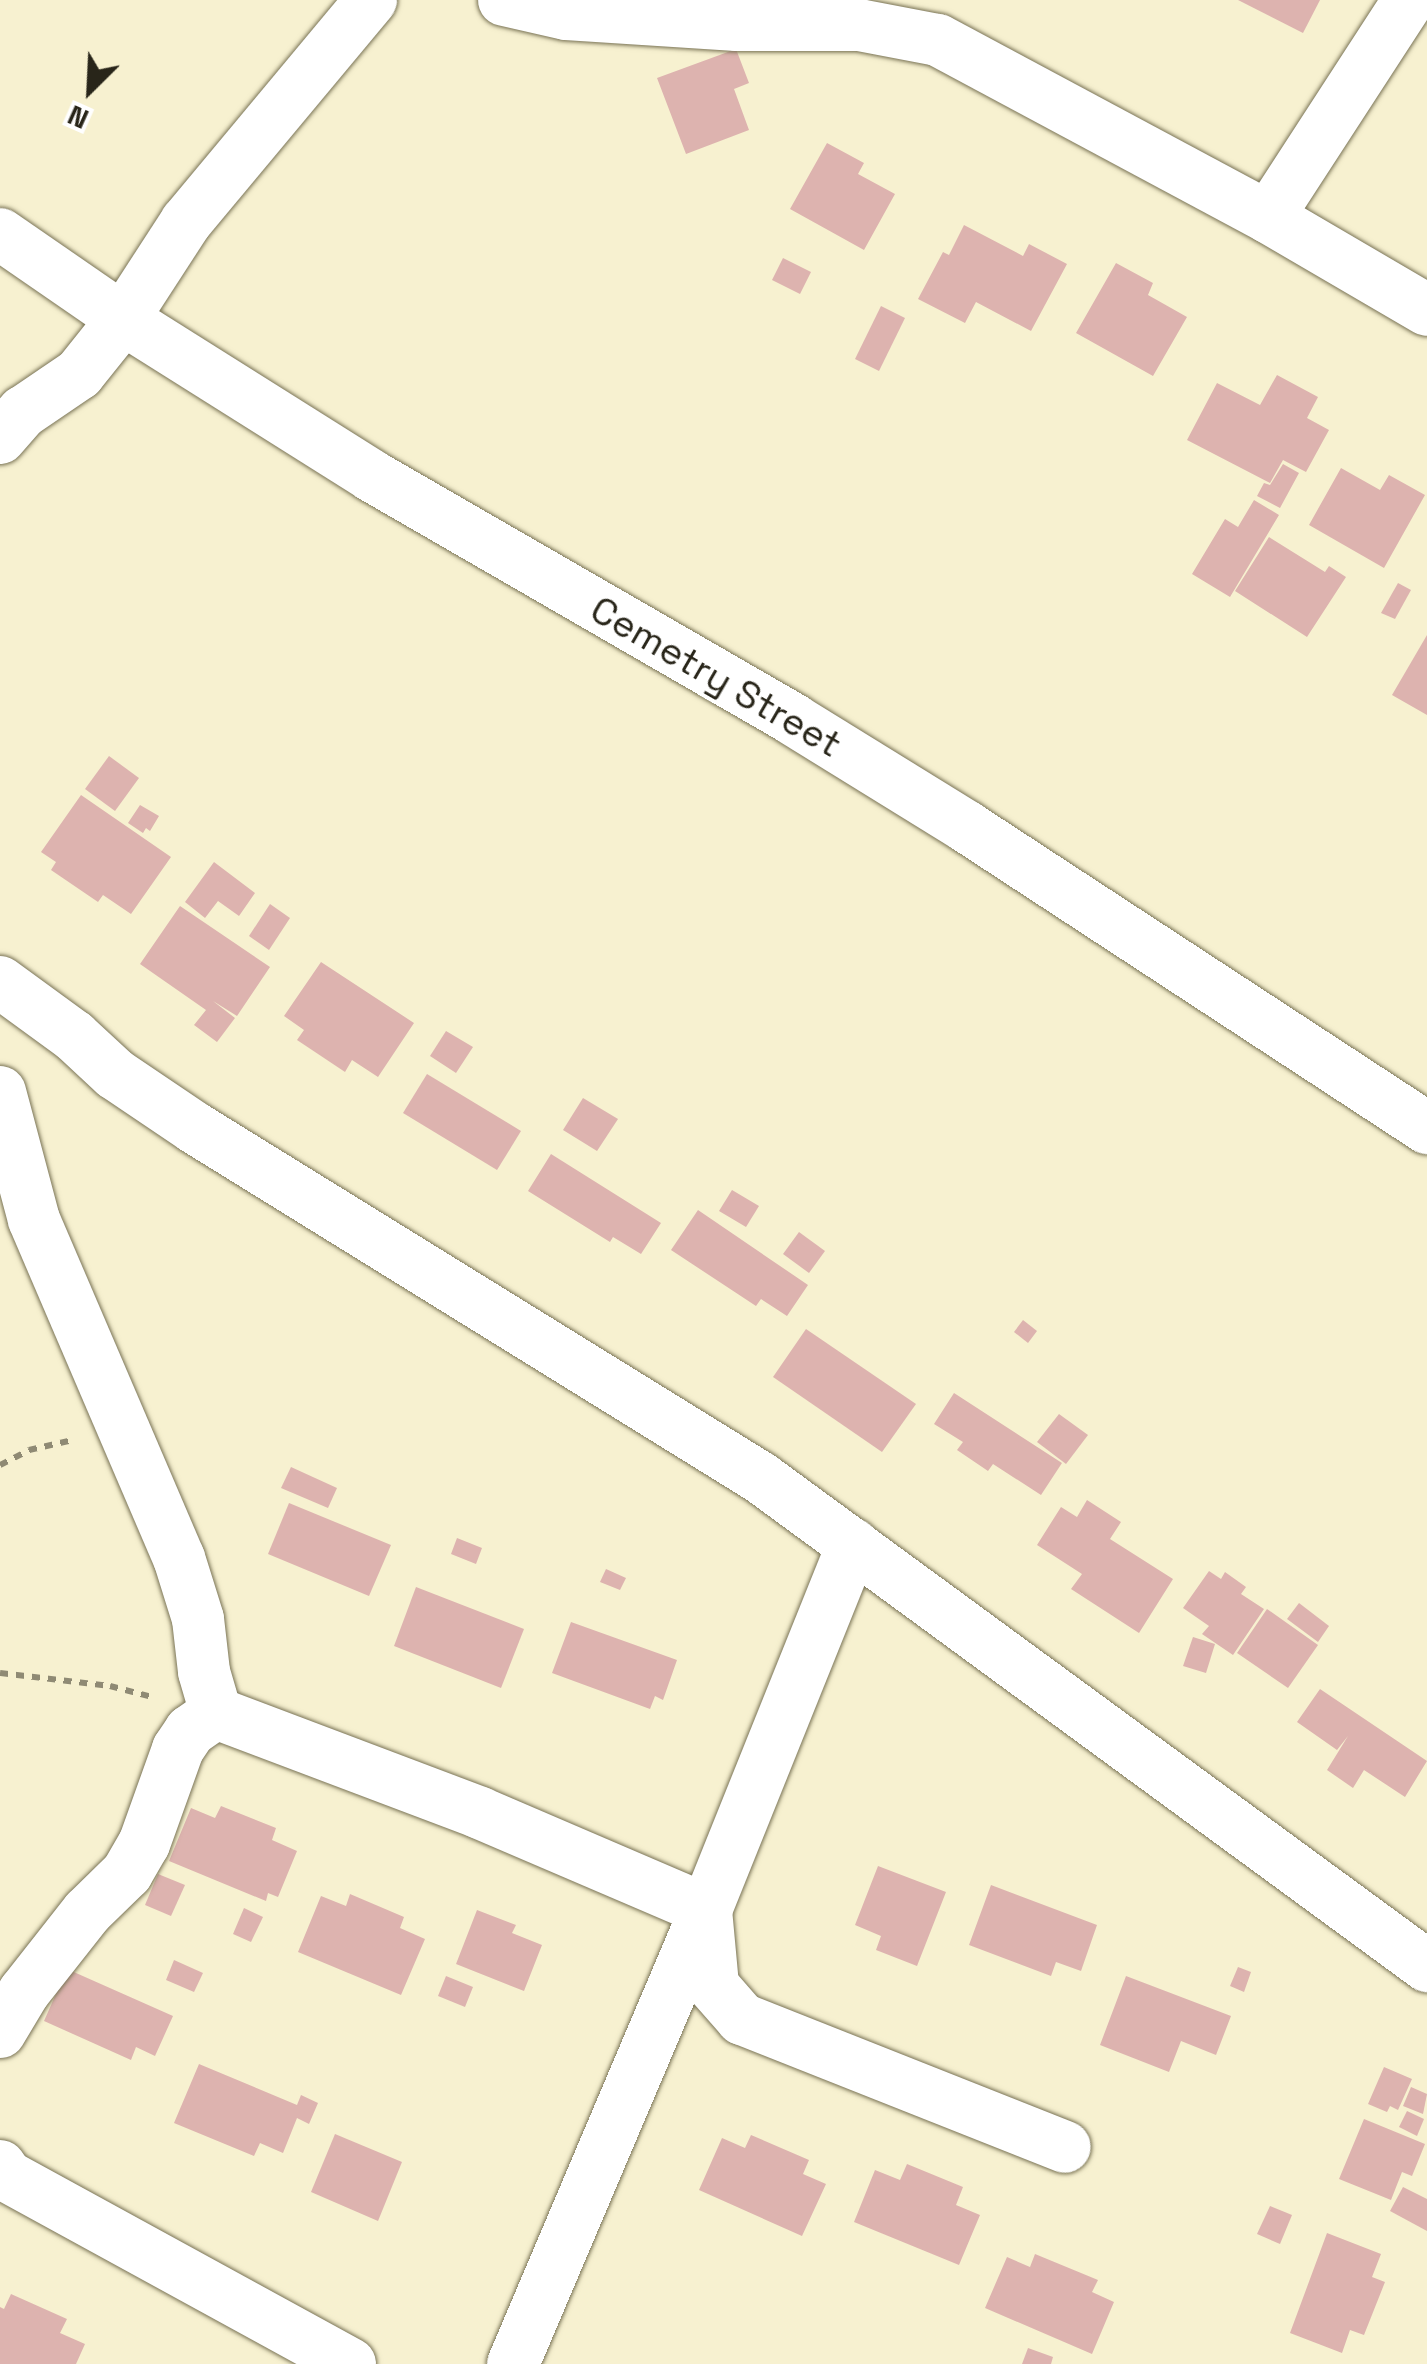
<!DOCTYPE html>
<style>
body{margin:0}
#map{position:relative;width:1427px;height:2364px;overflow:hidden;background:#f7f1d0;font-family:"Space Grotesk",sans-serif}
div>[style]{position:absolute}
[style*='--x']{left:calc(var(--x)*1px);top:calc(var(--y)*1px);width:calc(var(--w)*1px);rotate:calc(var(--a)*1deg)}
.building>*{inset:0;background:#ddb3af}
.path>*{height:6px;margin-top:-3px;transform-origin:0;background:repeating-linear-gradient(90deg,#8f8a74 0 8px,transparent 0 16px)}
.roads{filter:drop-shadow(0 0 2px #797355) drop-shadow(0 0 2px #797355)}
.minor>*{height:52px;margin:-26px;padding:0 26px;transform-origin:26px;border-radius:26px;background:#fff}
span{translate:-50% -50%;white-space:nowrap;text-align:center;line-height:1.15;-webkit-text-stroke:8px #fff;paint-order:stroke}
.street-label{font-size:38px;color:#282519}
.north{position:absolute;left:40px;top:40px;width:100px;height:100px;-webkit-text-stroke:8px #fff;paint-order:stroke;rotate:204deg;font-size:28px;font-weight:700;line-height:40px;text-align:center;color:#282519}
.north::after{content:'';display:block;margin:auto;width:35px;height:45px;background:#282519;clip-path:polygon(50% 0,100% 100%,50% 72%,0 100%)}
</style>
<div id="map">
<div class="building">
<div style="clip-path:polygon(1238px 0,1320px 0,1303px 33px)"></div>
<div style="clip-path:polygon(736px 49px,749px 83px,734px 89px,749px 130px,686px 154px,657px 78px)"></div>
<div style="clip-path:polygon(827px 143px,864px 163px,858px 174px,895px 194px,864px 250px,790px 209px)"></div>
<div style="clip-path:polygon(964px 225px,1023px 256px,1029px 244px,1067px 264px,1031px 331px,976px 302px,965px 323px,918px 299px,943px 252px,949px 255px)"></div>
<div style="clip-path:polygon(783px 258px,811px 272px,800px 294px,772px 280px)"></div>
<div style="clip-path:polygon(1116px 263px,1153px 283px,1148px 295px,1187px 317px,1153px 376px,1076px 333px)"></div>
<div style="clip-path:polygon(881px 306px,905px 318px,879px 371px,855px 359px)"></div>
<div style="clip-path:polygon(1277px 375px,1318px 397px,1307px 418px,1329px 430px,1306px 472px,1283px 460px,1270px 483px,1187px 440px,1217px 383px,1260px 405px)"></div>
<div style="clip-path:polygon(1283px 464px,1299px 473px,1280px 508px,1257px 496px,1264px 483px,1270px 485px)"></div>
<div style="clip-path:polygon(1341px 468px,1380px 490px,1389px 475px,1425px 495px,1384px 568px,1309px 525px)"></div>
<div style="clip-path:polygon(1254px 500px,1279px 515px,1230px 597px,1192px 574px,1225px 519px,1238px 527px)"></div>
<div style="clip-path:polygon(1269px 537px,1325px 572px,1329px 566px,1346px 577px,1307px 637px,1235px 591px)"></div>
<div style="clip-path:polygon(1398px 583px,1411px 590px,1395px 619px,1381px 613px)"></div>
<div style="clip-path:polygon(1427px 635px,1427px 715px,1392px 695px)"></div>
<div style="clip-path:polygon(109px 756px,139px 778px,115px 811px,85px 789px)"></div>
<div style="clip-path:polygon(81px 795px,171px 857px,131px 914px,103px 895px,98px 902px,51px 870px,56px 862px,41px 852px)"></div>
<div style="clip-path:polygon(140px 805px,159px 816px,150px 831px,146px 828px,143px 833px,128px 823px)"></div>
<div style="clip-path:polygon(214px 862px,255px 893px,239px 916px,218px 901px,205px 918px,185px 902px)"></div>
<div style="clip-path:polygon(270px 904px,290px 918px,269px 950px,249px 936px)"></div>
<div style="clip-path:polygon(180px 906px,270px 967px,237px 1016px,213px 1001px,235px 1018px,217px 1042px,194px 1025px,206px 1010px,140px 964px)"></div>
<div style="clip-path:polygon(321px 962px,414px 1023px,378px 1077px,352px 1060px,345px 1072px,297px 1040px,304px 1030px,284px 1016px)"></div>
<div style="clip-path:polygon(446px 1031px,473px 1047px,456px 1073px,430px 1056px)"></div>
<div style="clip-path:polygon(427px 1074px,521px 1131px,497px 1170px,403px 1113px)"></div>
<div style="clip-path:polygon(583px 1098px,618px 1119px,597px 1151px,563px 1130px)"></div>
<div style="clip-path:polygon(551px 1154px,661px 1223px,641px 1254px,613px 1237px,610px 1242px,528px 1191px)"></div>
<div style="clip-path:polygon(732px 1190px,759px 1206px,746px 1227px,719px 1211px)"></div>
<div style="clip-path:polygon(698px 1210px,808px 1285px,787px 1316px,761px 1299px,756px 1306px,671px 1250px)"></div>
<div style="clip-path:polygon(799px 1232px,825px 1251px,809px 1273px,783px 1254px)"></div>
<div style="clip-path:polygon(1023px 1320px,1037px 1331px,1028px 1343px,1014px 1332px)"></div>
<div style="clip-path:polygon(806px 1329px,916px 1404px,882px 1452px,773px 1377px)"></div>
<div style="clip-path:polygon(954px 1393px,1062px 1463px,1041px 1495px,993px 1464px,988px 1471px,957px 1450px,963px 1442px,934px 1424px)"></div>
<div style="clip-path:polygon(1059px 1414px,1088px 1435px,1066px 1464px,1037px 1442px)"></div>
<div style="clip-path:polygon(291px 1467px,337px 1488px,328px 1508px,281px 1488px)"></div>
<div style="clip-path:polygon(1087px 1500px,1121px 1522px,1110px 1539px,1173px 1579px,1139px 1633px,1071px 1589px,1082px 1574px,1037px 1545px,1061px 1507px,1077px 1517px)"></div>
<div style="clip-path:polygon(289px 1503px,391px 1545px,369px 1596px,268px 1554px)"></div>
<div style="clip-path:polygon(457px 1538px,482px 1548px,476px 1564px,451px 1554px)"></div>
<div style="clip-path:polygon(606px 1569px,626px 1578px,620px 1590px,600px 1582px)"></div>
<div style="clip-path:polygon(1209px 1571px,1221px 1579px,1225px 1572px,1246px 1587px,1241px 1594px,1264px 1609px,1233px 1655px,1202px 1634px,1209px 1626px,1183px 1608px)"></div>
<div style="clip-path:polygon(416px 1587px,524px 1629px,501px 1688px,394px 1646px)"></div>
<div style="clip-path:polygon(1299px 1603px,1329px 1626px,1318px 1642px,1287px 1619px)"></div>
<div style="clip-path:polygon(1267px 1609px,1318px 1645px,1288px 1688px,1237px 1653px)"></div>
<div style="clip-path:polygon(571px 1622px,677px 1660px,663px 1700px,655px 1696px,650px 1709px,552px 1673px)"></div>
<div style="clip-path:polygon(1193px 1637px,1215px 1644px,1206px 1673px,1183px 1666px)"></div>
<div style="clip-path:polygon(1320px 1689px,1427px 1761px,1405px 1797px,1364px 1770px,1353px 1788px,1327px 1770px,1348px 1736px,1337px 1750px,1297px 1722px)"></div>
<div style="clip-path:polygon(221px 1806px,276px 1828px,272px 1840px,297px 1851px,278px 1897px,268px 1893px,266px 1901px,169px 1861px,191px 1808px,215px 1818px)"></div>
<div style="clip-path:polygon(878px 1866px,946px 1892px,917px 1966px,876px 1950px,881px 1936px,855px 1925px)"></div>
<div style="clip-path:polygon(158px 1874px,185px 1885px,171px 1916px,145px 1905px)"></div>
<div style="clip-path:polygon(991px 1885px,1097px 1925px,1081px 1971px,1056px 1962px,1051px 1976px,969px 1945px)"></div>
<div style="clip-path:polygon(350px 1894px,404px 1917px,400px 1928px,425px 1939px,401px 1995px,298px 1952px,321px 1896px,346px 1906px)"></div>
<div style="clip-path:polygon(244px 1908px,263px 1917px,251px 1942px,233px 1934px)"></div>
<div style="clip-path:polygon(477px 1910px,516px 1925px,512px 1933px,542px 1945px,524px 1991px,456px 1964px)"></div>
<div style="clip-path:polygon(174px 1960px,203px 1973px,194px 1992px,166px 1980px)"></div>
<div style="clip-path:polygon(1238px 1967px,1251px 1972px,1244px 1992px,1230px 1986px)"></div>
<div style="clip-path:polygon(67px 1969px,173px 2016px,155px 2056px,136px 2047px,131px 2060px,44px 2021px)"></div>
<div style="clip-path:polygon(446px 1976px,473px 1987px,465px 2007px,438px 1996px)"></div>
<div style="clip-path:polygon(1126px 1976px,1231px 2016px,1216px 2055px,1181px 2041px,1169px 2072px,1100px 2045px)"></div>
<div style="clip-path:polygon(199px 2064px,297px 2105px,301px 2095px,318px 2103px,309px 2124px,297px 2118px,283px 2153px,260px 2143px,254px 2156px,174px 2123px)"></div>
<div style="clip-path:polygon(1384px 2067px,1412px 2079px,1398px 2110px,1390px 2106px,1387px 2112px,1368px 2104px)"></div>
<div style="clip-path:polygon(1411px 2087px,1427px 2094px,1423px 2114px,1403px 2106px)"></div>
<div style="clip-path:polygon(1407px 2111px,1424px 2119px,1417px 2136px,1399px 2127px)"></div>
<div style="clip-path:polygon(1364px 2119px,1425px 2144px,1412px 2176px,1402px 2172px,1391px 2200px,1339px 2179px)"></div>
<div style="clip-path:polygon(335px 2134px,402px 2162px,378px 2221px,311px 2192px)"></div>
<div style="clip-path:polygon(751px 2135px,809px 2160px,803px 2174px,826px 2184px,802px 2236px,699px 2190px,722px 2138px,745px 2148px)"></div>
<div style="clip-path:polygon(907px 2164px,963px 2187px,956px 2205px,980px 2215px,959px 2265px,854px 2222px,875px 2170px,900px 2180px)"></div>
<div style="clip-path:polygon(1403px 2187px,1427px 2199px,1427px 2231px,1390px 2211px)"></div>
<div style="clip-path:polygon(1270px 2206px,1292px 2215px,1280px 2244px,1257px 2234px)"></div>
<div style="clip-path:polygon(1327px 2233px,1381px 2254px,1372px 2277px,1385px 2282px,1364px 2335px,1350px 2330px,1342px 2353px,1290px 2333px)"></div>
<div style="clip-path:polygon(1035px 2254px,1098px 2280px,1092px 2292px,1114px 2302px,1092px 2354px,985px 2308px,1007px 2257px,1030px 2267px)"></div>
<div style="clip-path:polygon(11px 2294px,67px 2319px,60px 2333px,85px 2344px,76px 2364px,0 2364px,0 2307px,4px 2309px)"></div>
<div style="clip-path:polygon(1028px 2348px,1053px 2357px,1051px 2364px,1022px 2364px)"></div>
</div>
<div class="path">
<div style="--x:0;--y:1465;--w:33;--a:-27"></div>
<div style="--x:29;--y:1450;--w:45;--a:-12.8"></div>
<div style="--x:0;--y:1673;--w:111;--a:6.7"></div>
<div style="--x:110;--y:1686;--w:43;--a:14.7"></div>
</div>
<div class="roads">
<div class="minor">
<div style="--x:504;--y:0;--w:64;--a:12.7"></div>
<div style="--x:566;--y:14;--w:171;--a:3.7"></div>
<div style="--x:737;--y:25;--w:122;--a:0"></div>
<div style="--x:859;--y:25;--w:80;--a:10.8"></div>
<div style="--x:938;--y:40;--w:374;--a:28.2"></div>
<div style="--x:1268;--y:217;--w:184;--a:30.3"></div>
<div style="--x:1268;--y:217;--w:259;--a:-57"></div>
<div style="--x:0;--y:234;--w:150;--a:34.6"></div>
<div style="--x:123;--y:319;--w:294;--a:32.2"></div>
<div style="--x:372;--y:476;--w:487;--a:30"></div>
<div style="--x:794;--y:720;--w:203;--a:31.7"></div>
<div style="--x:967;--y:827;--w:550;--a:33.2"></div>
<div style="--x:0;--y:438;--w:35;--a:-49"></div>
<div style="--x:23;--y:412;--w:68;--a:-34.2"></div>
<div style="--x:79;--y:374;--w:70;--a:-51.3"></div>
<div style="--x:123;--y:319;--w:116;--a:-57"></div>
<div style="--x:186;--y:222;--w:289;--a:-50.2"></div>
<div style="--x:0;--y:982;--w:92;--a:36.1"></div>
<div style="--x:74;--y:1036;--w:56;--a:42.8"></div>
<div style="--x:115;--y:1074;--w:97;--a:34"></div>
<div style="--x:195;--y:1128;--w:665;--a:31.73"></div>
<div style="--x:761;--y:1478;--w:826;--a:36.23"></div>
<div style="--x:0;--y:1092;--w:132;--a:75.1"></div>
<div style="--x:34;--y:1220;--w:368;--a:66.8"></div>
<div style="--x:179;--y:1558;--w:64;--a:72.7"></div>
<div style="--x:198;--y:1619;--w:53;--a:83.5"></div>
<div style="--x:204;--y:1672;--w:43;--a:73.7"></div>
<div style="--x:216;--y:1713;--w:282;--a:20.7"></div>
<div style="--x:480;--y:1813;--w:246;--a:23.2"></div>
<div style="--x:706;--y:1910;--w:76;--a:84.7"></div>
<div style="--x:713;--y:1986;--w:44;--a:48.7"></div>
<div style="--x:742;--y:2019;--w:347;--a:21.6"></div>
<div style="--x:0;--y:2032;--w:47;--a:-59"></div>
<div style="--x:24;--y:1992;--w:102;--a:-51.8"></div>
<div style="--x:87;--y:1912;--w:56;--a:-44.3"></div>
<div style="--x:127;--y:1873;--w:34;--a:-60"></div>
<div style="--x:144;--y:1844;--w:101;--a:-70.3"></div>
<div style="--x:178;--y:1749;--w:22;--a:-56"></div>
<div style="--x:190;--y:1731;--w:32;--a:-35"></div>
<div style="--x:0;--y:2166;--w:12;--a:55"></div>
<div style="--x:7;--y:2176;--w:391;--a:28.7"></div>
<div style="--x:513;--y:2364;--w:493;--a:-67"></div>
<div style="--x:706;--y:1910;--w:394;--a:-68.1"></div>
</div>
</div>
<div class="street-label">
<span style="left:716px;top:677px;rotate:30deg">Cemetry Street</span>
</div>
<div class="north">N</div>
</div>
